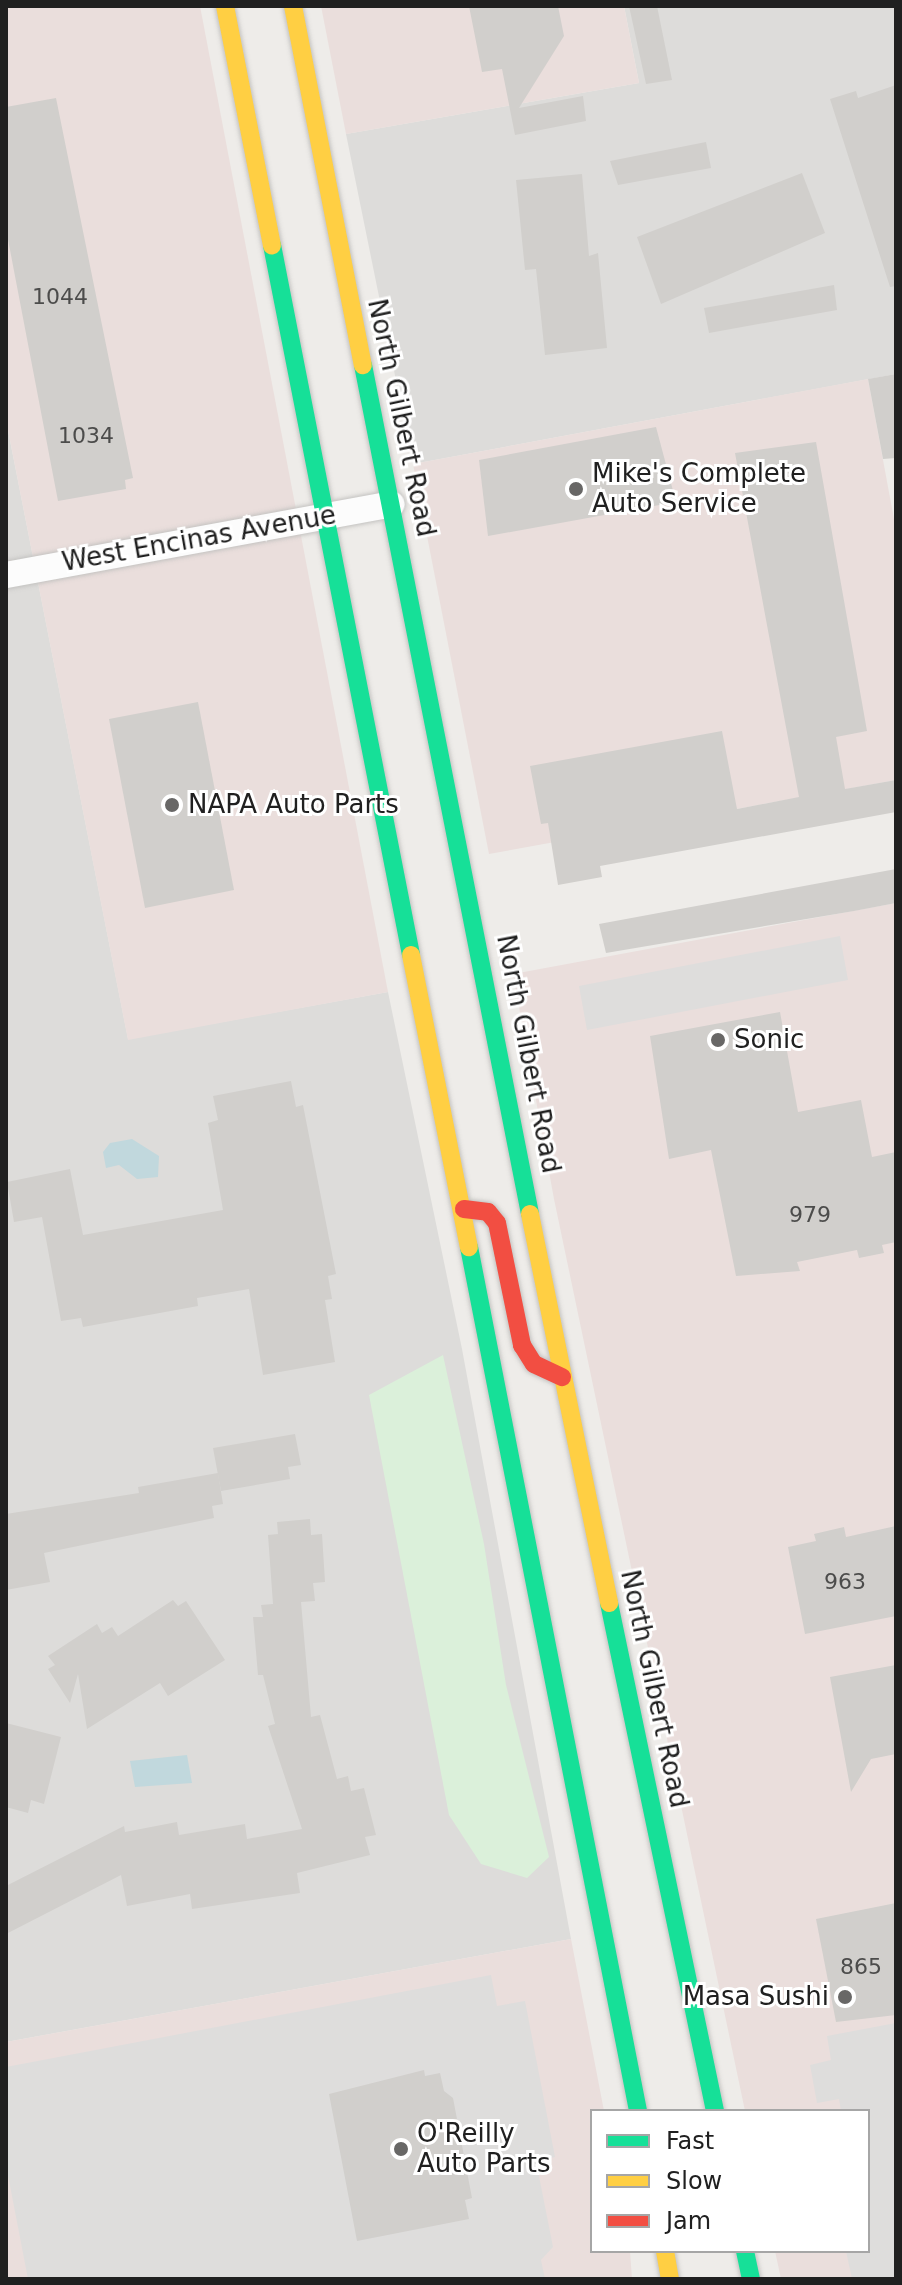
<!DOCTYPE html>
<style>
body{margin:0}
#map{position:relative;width:902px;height:2285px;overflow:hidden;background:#eeece9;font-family:"DejaVu Sans",sans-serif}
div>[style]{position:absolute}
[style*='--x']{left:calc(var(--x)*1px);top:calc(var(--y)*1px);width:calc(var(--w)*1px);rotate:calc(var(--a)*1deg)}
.residential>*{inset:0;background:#dddcda}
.commercial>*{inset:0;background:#eadedc}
.park>*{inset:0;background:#dbf0da}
.parking>*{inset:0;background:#dedddc}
.water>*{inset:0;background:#c1d8dd}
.building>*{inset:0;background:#d1cfcc}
.roads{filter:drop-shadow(0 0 2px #c4c3c1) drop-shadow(0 0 2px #c4c3c1)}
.street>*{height:26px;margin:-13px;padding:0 13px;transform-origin:13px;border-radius:13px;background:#fcfcfc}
.fast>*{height:18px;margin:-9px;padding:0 9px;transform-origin:9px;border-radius:9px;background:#16e098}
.slow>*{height:18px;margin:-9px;padding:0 9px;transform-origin:9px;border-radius:9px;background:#ffcf43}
.jam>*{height:18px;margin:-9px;padding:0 9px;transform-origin:9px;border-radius:9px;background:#f24e42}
.dots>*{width:22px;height:22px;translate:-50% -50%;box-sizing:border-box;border:4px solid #fff;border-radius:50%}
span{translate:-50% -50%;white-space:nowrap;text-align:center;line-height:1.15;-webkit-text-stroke:6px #fff;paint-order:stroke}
.number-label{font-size:22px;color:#4c4c4b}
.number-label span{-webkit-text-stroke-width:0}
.street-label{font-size:26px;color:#202020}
.poi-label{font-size:26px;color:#202020}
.left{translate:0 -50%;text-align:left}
.right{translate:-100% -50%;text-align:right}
.frame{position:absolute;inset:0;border:8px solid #202020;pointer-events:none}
.legend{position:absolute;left:590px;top:2109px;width:280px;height:144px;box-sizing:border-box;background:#fff;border:2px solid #a6a6a6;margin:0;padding:10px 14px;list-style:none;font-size:24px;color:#202020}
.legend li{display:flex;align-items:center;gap:16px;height:40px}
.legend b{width:40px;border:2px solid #a6a6a6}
</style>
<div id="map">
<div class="residential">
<div style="clip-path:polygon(624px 6px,896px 6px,896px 374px,413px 464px,346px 134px,639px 83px)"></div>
<div style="clip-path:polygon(6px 420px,128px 1039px,388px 992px,462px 1349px,571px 1939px,6px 2042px)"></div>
</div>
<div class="commercial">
<div style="clip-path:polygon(6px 6px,200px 6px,388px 992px,128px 1040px,6px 420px)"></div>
<div style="clip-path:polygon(321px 6px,624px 6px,639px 83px,346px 134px)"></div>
<div style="clip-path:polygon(868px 379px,896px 530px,896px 780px,489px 854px,413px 464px)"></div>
<div style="clip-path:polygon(896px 903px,896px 2279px,781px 2279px,775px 2251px,868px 2251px,868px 2111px,745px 2111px,554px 1199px,513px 974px)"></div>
<div style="clip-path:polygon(571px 1939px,604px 2111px,592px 2111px,592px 2251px,630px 2251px,632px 2279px,6px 2279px,6px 2042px)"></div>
</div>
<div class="park">
<div style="clip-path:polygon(443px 1355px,484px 1544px,506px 1685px,549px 1857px,527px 1878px,481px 1864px,449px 1815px,369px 1395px)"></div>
</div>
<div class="parking">
<div style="clip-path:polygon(840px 936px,848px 980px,587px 1030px,579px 986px)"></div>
<div style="clip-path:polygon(491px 1975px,497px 2006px,525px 2001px,555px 2157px,536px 2161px,553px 2247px,541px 2260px,545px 2279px,28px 2279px,6px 2165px,6px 2067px)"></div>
<div style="clip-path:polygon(896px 2023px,896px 2279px,852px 2279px,846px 2251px,868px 2251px,868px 2111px,841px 2111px,839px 2099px,817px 2103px,810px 2065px,831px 2060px,827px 2036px)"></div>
</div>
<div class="water">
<div style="clip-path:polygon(132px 1139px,159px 1156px,158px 1177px,137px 1179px,119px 1165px,106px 1168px,103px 1152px,110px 1143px)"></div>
<div style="clip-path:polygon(187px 1755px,192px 1783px,135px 1787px,130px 1761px)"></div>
</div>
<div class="building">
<div style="clip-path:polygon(469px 6px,558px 6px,564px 36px,519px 108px,583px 96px,586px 121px,515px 135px,502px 69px,482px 72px)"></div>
<div style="clip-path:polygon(629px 6px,657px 6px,672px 80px,646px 84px)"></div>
<div style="clip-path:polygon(896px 85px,896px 286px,890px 287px,830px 99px,856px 91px,858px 98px)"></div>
<div style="clip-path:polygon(56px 98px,133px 478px,125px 480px,126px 489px,58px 501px,6px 229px,6px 107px)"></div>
<div style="clip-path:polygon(706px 142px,711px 168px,618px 185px,610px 161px)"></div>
<div style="clip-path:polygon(802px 173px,825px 233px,661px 304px,637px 237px)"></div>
<div style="clip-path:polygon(582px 174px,589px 256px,598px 253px,607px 348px,545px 355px,536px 269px,525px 270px,516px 180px)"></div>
<div style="clip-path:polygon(834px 285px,837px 310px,709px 333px,704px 308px)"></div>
<div style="clip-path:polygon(896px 374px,896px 458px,883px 459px,868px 379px)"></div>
<div style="clip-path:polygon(656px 427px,676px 502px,488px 536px,479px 460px)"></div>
<div style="clip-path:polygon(816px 442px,867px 731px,836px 737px,845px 789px,896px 780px,896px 812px,600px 866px,602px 877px,558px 885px,548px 823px,541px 824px,530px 766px,722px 731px,737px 809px,799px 797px,735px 453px)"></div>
<div style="clip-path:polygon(198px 702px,234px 890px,145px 908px,109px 719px)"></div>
<div style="clip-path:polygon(896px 869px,896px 903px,854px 911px,606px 953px,599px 924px)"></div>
<div style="clip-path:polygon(780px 1012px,798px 1112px,861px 1100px,872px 1157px,896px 1152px,896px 1242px,882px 1245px,884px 1253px,859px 1258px,857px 1250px,797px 1262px,800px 1271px,736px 1276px,711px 1150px,669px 1159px,650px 1036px)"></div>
<div style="clip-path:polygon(291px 1081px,296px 1107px,303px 1105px,336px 1274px,328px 1276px,332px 1299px,325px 1300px,335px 1362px,263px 1375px,249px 1289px,197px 1298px,198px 1306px,83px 1327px,81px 1318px,61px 1321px,42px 1217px,14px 1222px,7px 1182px,70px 1169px,83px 1235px,223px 1210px,208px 1123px,218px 1120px,213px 1096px)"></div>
<div style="clip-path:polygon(295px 1434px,301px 1465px,288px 1467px,290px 1479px,221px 1491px,213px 1448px)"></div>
<div style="clip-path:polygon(218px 1473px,223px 1504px,212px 1506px,214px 1518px,44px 1553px,50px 1582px,6px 1590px,6px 1514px,139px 1493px,138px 1487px)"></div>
<div style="clip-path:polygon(310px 1519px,311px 1535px,322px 1534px,325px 1582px,313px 1583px,315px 1601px,301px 1602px,311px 1717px,320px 1715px,337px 1779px,348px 1776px,351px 1791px,364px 1788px,376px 1835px,365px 1837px,370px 1855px,297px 1873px,300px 1893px,192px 1909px,190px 1894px,127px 1906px,121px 1875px,6px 1934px,6px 1886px,124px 1826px,125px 1832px,177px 1822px,179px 1835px,245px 1824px,247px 1839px,302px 1829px,268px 1726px,275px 1724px,263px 1675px,258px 1675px,253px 1617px,263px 1617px,261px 1605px,273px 1604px,268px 1535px,278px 1534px,277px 1522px)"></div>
<div style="clip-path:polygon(896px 1526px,896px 1616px,805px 1634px,788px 1547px,816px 1541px,814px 1534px,844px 1527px,846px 1537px)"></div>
<div style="clip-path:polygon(173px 1600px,178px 1606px,186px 1601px,225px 1660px,168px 1696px,160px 1683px,87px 1729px,78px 1674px,70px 1703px,48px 1669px,55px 1665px,48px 1656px,97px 1624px,102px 1633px,112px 1627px,118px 1636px)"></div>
<div style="clip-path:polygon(896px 1665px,896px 1754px,871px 1759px,851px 1792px,830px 1677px)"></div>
<div style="clip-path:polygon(6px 1723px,61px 1737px,44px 1804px,31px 1800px,28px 1813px,6px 1807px)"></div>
<div style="clip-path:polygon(896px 1903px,896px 2015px,836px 2022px,816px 1919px)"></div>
<div style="clip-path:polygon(424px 2070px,425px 2076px,440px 2073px,444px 2091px,453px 2098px,472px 2198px,465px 2200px,469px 2219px,357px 2241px,329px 2094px)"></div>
</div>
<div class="roads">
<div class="street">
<div style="--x:6;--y:575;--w:392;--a:-10.4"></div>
</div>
<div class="fast">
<div style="--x:272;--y:245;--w:723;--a:78.92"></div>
<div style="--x:363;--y:365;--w:865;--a:78.87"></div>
<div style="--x:469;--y:1247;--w:880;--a:78.93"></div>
<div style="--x:609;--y:1603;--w:519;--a:78.21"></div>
<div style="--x:745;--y:2251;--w:29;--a:78"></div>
</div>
<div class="slow">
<div style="--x:225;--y:6;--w:244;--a:78.9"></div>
<div style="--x:293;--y:6;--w:366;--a:79"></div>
<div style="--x:411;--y:955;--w:298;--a:78.8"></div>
<div style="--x:530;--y:1214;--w:397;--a:78.5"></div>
<div style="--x:665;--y:2251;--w:28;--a:80"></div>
</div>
<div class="jam">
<div style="--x:464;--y:1209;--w:24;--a:7"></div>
<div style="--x:488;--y:1212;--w:14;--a:51"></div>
<div style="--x:497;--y:1223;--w:125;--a:78.4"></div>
<div style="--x:522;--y:1345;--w:22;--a:58"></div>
<div style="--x:534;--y:1364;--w:31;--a:25"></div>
</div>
</div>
<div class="dots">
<div style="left:576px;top:489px;background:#686766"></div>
<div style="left:172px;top:805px;background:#686766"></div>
<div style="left:718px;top:1040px;background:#686766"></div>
<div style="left:845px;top:1997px;background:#686766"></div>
<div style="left:401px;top:2149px;background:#686766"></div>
</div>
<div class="number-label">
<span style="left:60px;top:297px">1044</span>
<span style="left:86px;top:436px">1034</span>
<span style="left:810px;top:1215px">979</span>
<span style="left:845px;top:1582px">963</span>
<span style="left:861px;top:1967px">865</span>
</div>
<div class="street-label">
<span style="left:401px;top:418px;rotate:78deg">North Gilbert Road</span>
<span style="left:199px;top:539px;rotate:-10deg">West Encinas Avenue</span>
<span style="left:528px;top:1054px;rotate:79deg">North Gilbert Road</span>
<span style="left:654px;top:1689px;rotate:78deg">North Gilbert Road</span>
</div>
<div class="poi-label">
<span class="left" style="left:592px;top:489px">Mike's Complete<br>Auto Service</span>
<span class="left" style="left:188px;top:805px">NAPA Auto Parts</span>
<span class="left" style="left:734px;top:1040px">Sonic</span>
<span class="right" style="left:829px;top:1997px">Masa Sushi</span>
<span class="left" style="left:417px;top:2149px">O'Reilly<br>Auto Parts</span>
</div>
<div class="frame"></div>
<ul class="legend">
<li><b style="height:10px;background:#16e098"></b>Fast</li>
<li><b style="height:10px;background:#ffcf43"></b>Slow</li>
<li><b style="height:10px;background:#f24e42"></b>Jam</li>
</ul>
</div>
